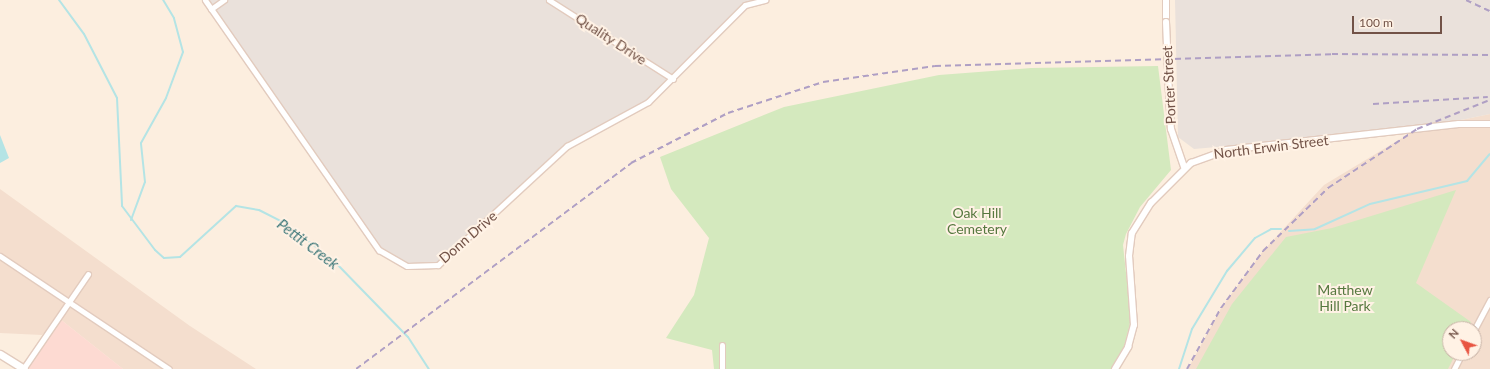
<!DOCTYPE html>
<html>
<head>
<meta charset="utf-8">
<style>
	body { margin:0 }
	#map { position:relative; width:1490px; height:369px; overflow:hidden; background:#fceedf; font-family:Lato,sans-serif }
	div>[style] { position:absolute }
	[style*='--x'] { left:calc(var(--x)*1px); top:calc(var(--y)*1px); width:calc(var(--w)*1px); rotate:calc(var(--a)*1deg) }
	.residential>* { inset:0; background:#f4dece }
	.commercial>* { inset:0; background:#fddad2 }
	.industrial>* { inset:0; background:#eae1db }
	.green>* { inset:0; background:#d4e9be }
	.water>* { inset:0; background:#b4e4e5 }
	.stream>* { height:2px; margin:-1px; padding:0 1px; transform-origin:1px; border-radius:1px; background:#b4e4e5 }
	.roads { filter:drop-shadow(1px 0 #e2cbbe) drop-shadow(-1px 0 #e2cbbe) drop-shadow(0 1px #e2cbbe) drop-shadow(0 -1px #e2cbbe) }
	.minor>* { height:5px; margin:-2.5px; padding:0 2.5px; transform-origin:2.5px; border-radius:2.5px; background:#fff }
	.tertiary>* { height:6px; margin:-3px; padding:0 3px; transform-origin:3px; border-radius:3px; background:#fff }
	.secondary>* { height:7px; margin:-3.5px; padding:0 3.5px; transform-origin:3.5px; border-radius:3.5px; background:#fff }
	.rail>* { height:2px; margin-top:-1px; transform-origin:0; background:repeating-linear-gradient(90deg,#af9fc4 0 6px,transparent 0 10px) }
	.bridges { filter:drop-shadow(1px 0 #e2cbbe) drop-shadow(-1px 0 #e2cbbe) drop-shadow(0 1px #e2cbbe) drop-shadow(0 -1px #e2cbbe) }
	.tertiary-bridge>* { height:6px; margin:-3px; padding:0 3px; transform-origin:3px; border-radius:3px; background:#fff }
	span { translate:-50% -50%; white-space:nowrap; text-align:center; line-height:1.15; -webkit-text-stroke:4px #fff2e5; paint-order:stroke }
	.street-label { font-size:14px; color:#725247 }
	.park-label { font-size:14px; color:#56783f }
	.water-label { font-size:15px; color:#3b7678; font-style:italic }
	.north { position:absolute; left:1442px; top:321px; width:40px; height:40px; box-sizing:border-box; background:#fff2e5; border:1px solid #c7b2a6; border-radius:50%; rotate:311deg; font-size:11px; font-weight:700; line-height:16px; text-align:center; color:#725247 }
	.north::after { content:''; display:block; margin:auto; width:14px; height:18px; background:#e85542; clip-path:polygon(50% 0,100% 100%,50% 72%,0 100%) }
	.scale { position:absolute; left:1352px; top:16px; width:90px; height:18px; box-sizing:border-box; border:2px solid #725247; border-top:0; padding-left:5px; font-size:12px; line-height:14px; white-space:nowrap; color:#725247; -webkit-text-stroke:3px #fff2e5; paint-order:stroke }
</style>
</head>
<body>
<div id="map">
	<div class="residential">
		<div style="clip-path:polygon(evenodd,1490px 114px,1490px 369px,1188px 369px,1221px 308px,1263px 251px,1324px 185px,1417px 129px,1490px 114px,1450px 329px,1474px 329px,1474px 353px,1450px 353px,1450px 329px)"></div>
		<div style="clip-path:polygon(0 189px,190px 326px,256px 369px,123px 369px,60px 319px,42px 335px,0 333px)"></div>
	</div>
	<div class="commercial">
		<div style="clip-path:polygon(60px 319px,123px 369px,18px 369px)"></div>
	</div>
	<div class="industrial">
		<div style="clip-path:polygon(205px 0,764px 0,748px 5px,648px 102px,567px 146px,438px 265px,407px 266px,379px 250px)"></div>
		<div style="clip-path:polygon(1175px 0,1490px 0,1490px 114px,1417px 129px,1194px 149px,1178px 137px)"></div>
	</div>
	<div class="green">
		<div style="clip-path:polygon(1158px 66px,1171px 170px,1140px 207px,1126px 234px,1123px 245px,1131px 319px,1124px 347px,1111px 369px,714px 369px,712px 350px,666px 338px,694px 295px,709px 238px,671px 189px,660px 157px,784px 107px,939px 75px,1031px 68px)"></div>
		<div style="clip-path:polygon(1456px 190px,1416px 283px,1471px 322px,1468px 329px,1450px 329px,1450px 353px,1456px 353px,1448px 369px,1196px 369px,1232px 304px,1286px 237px,1332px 228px)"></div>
	</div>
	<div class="water">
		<div style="clip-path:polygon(0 135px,9px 158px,0 163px)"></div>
	</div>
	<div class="stream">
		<div style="--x:59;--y:0;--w:42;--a:53.7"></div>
		<div style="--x:84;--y:34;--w:72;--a:62.7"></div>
		<div style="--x:117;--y:98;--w:108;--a:87.3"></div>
		<div style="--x:122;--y:206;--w:55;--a:53.1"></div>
		<div style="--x:155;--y:250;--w:12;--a:42"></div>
		<div style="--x:164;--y:258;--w:16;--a:-4"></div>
		<div style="--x:180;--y:257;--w:76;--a:-42.3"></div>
		<div style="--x:236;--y:206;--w:23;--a:10"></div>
		<div style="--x:259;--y:210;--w:29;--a:27"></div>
		<div style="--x:285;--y:223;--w:62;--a:37.8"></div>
		<div style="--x:334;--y:261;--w:106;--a:45.8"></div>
		<div style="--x:408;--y:337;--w:38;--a:57"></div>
		<div style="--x:131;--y:220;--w:40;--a:-69.8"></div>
		<div style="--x:145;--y:182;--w:39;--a:-96"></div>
		<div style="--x:141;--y:143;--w:51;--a:-60.9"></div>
		<div style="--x:166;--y:98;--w:49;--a:-69.7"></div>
		<div style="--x:183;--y:52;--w:35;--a:-105"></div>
		<div style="--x:174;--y:18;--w:21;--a:-121"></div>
		<div style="--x:1289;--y:231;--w:26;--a:-4"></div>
		<div style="--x:1315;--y:229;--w:60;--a:-24.4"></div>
		<div style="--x:1370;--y:204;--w:100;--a:-13.3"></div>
		<div style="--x:1467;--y:181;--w:35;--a:-50"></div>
		<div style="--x:1179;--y:369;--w:42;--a:-72"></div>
		<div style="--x:1192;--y:329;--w:68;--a:-58.9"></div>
		<div style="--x:1227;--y:271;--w:43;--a:-49.7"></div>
		<div style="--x:1255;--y:238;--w:18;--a:-29"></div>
		<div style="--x:1271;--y:229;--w:10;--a:0"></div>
	</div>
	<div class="roads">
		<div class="minor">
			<div style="--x:205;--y:0;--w:305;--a:55.2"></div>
			<div style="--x:379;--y:250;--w:32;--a:30"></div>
			<div style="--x:407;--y:266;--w:31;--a:-2"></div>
			<div style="--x:438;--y:265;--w:176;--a:-42.7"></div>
			<div style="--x:567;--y:146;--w:92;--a:-28.5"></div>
			<div style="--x:648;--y:102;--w:137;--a:-45"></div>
			<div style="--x:745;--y:5;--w:21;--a:-14"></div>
			<div style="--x:549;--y:0;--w:147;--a:32.5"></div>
			<div style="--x:211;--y:9;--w:16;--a:-35"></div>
			<div style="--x:0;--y:256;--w:203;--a:33.8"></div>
			<div style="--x:1474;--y:330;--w:34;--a:-62"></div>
			<div style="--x:722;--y:345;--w:24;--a:90"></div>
			<div style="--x:23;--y:369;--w:115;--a:-55.6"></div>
			<div style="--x:1454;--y:369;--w:18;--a:-63"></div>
		</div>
		<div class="tertiary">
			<div style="--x:1166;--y:0;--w:22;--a:90"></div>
			<div style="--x:1169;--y:93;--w:36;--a:87"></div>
			<div style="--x:1171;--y:129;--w:40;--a:71.1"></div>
			<div style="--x:1115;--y:369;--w:26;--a:-59"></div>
			<div style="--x:1128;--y:347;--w:23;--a:-75"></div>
			<div style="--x:1134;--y:325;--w:69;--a:-94.1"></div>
			<div style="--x:1129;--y:256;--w:23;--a:-83"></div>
			<div style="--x:1132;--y:233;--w:36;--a:-58"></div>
			<div style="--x:1151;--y:203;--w:57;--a:-45"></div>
			<div style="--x:1191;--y:163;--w:37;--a:-20"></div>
			<div style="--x:1226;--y:150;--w:234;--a:-6.4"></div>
			<div style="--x:1459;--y:124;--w:31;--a:0"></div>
		</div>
		<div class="secondary">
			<div style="--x:0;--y:354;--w:28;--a:32"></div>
		</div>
	</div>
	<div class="rail">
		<div style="--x:1466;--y:0;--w:26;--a:25"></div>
		<div style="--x:1373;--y:104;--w:115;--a:-3.5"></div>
		<div style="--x:356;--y:369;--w:344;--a:-36.8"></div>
		<div style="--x:631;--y:163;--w:109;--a:-27.3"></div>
		<div style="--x:728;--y:113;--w:100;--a:-18.1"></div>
		<div style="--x:823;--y:82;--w:113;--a:-8.1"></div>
		<div style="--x:935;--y:66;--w:397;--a:-1.7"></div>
		<div style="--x:1332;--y:54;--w:158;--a:0.4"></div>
		<div style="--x:1187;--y:369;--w:70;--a:-60.9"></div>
		<div style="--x:1221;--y:308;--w:71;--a:-53.6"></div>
		<div style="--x:1263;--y:251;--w:91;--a:-44.1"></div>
		<div style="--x:1328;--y:188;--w:107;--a:-33.5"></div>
		<div style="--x:1417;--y:129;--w:79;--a:-21.7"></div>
	</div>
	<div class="bridges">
		<div class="tertiary-bridge">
			<div style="--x:1166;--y:22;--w:71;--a:87.6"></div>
		</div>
	</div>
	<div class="street-label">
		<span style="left:611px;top:39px;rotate:33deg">Quality Drive</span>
		<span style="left:1169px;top:85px;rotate:-93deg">Porter Street</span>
		<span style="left:1271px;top:147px;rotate:-7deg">North Erwin Street</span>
		<span style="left:468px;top:237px;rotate:-41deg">Donn Drive</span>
	</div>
	<div class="park-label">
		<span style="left:977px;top:221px">Oak Hill<br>Cemetery</span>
		<span style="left:1345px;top:298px">Matthew<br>Hill Park</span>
	</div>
	<div class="water-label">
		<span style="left:308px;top:244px;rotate:37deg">Pettit Creek</span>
	</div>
	<div class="north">N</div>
	<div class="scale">100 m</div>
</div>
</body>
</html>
